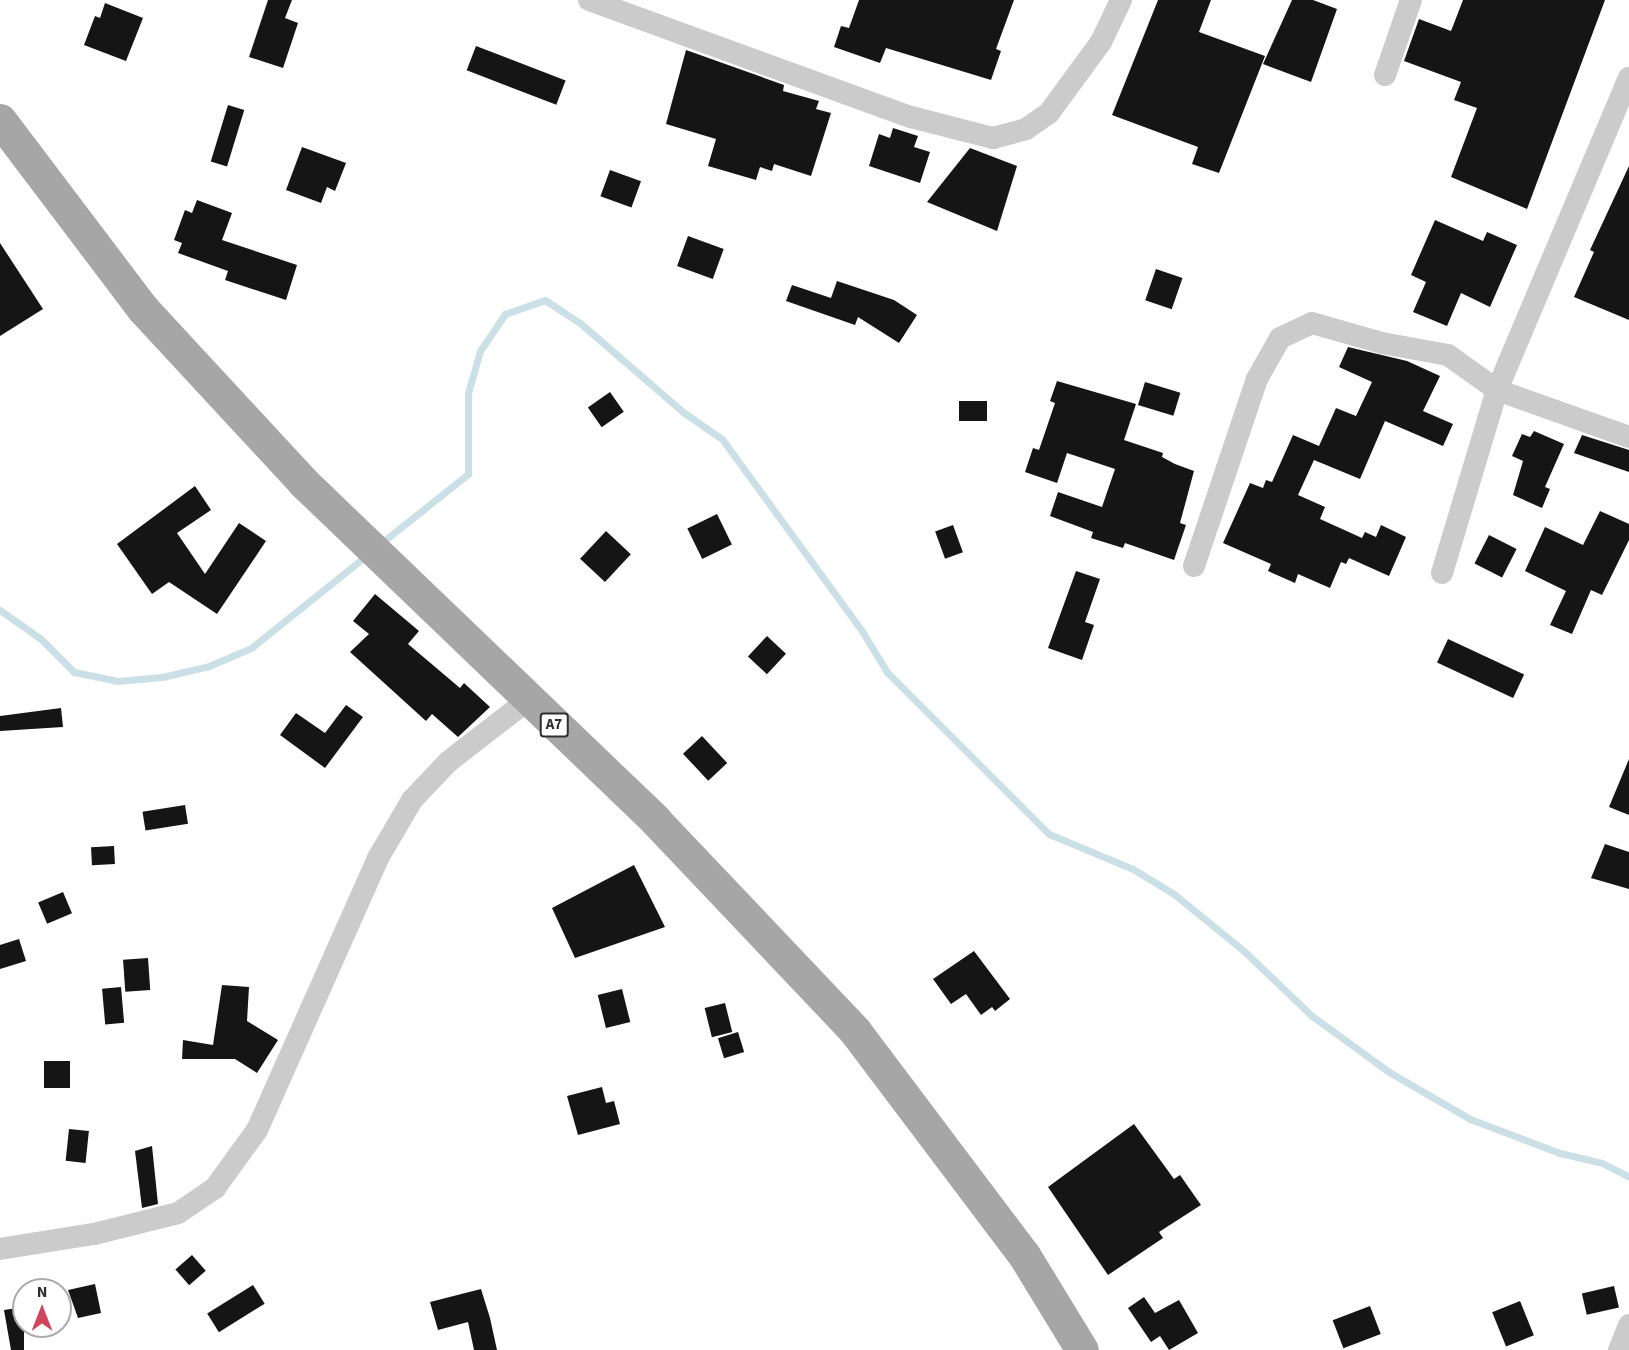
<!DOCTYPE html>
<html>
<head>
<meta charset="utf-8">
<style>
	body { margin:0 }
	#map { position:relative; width:1629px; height:1350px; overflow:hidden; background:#fff; font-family:"Source Sans 3",sans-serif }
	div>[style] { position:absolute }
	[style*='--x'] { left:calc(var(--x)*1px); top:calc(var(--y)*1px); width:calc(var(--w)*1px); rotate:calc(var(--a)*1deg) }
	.stream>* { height:7px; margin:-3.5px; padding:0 3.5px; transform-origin:3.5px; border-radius:3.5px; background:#cbdfe7 }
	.building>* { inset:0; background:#151515; transform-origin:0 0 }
	.minor>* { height:22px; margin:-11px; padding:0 11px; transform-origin:11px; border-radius:11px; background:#cbcbcb }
	.primary>* { height:33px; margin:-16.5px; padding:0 16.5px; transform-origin:16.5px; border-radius:16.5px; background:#a6a6a6 }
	span { translate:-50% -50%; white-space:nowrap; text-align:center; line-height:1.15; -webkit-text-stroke:6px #fff; paint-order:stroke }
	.shield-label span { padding:2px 4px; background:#fff; border:2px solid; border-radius:4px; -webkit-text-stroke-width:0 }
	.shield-label { font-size:15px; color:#2e2e2e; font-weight:700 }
	.north { position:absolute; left:12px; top:1278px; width:60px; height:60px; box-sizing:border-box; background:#fff; border:2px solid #ababab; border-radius:50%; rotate:0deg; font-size:16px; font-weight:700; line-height:24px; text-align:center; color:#2e2e2e }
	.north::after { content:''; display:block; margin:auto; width:21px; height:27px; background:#cf455e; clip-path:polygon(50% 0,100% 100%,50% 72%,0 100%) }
</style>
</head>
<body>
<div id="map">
	<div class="stream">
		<div style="--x:380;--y:544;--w:112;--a:-38.5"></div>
		<div style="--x:468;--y:474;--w:81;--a:-90"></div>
		<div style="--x:468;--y:393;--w:44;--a:-74.1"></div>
		<div style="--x:480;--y:351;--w:45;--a:-56"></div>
		<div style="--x:505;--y:314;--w:42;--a:-19.3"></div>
		<div style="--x:545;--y:300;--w:42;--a:33.3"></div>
		<div style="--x:580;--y:323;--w:136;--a:40.8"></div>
		<div style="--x:683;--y:412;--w:47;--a:34.7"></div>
		<div style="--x:722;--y:439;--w:238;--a:53.9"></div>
		<div style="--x:862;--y:631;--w:48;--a:58.6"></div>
		<div style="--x:887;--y:672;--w:229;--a:45"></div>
		<div style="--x:1049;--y:834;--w:91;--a:22.6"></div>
		<div style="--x:1133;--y:869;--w:48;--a:31.4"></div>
		<div style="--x:1174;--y:894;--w:92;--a:39.2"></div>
		<div style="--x:1245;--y:952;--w:93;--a:43.7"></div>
		<div style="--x:1312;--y:1016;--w:95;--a:36"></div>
		<div style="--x:1389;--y:1072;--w:94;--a:30.1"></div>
		<div style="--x:1470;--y:1119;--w:96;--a:20.7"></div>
		<div style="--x:1560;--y:1153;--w:43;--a:13.4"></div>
		<div style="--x:1602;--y:1163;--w:30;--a:27"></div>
		<div style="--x:0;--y:610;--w:50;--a:35.3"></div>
		<div style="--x:41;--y:639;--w:47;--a:45"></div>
		<div style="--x:74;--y:672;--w:45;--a:11.6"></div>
		<div style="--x:118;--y:681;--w:44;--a:-5.2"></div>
		<div style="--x:162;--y:677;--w:48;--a:-13.2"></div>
		<div style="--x:209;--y:666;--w:46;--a:-23.2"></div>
		<div style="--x:251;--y:648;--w:149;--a:-38.7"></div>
	</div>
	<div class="building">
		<div style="clip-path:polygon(268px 0,292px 0,285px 18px,298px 23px,283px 68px,249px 57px)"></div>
		<div style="clip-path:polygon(859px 0,1014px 0,996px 49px,1001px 51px,991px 80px,886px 48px,880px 63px,834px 47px,841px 26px,849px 28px)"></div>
		<div style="clip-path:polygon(1158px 0,1211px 0,1199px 32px,1265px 56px,1219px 173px,1192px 164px,1198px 147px,1112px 115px)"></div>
		<div style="clip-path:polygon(1292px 0,1313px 0,1337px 9px,1311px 82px,1263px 64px)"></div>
		<div style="clip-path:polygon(1463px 0,1605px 0,1527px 209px,1451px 177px,1477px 108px,1454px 100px,1461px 82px,1404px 61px,1419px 19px,1451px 31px)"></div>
		<div style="clip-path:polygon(105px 3px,143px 18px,126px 61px,84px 45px,95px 16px,100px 18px)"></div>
		<div style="left:476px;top:46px;width:96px;height:26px;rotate:21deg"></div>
		<div style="clip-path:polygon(686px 50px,784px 85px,783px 91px,819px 101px,816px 109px,831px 113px,811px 176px,774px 164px,772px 171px,760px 167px,756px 180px,708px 166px,716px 139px,666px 124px)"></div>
		<div style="left:228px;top:105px;width:17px;height:59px;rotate:17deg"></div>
		<div style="clip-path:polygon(893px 128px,918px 136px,914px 147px,930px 152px,920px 183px,869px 166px,879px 134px,890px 138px)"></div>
		<div style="clip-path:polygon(302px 147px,346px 163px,335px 191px,327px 187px,321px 203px,286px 190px)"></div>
		<div style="clip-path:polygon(970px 148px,1017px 166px,997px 231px,927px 202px)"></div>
		<div style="clip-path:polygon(1629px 166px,1629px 320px,1574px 297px,1594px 252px,1590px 250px)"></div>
		<div style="left:610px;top:170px;width:33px;height:28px;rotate:20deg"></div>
		<div style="clip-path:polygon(197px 200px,232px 213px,222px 240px,297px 265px,286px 300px,225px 280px,228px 271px,178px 253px,182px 243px,174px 240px,185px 210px,192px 213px)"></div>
		<div style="clip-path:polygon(1435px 220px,1483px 241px,1487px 232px,1517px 245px,1490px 307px,1461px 293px,1447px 326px,1413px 312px,1426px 282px,1411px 275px)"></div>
		<div style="left:688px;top:236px;width:38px;height:32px;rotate:20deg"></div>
		<div style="clip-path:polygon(0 243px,43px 309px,0 336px)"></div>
		<div style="left:1156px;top:269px;width:28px;height:33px;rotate:19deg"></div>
		<div style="clip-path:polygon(837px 281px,894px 300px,917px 315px,899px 343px,858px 317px,855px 325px,786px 301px,792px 285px,831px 298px)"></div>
		<div style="clip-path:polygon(1348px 347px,1407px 361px,1440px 376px,1423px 411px,1453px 424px,1443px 446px,1385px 421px,1360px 479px,1314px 460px,1298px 495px,1325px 507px,1320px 519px,1362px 538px,1365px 532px,1376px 537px,1381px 525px,1406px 537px,1389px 576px,1349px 558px,1346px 564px,1341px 562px,1330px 588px,1298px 574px,1295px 583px,1268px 571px,1271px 564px,1223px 543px,1250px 483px,1263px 488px,1266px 480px,1272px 482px,1293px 435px,1319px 446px,1336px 408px,1356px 416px,1372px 382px,1339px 367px)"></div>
		<div style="clip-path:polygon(1057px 381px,1136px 404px,1124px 440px,1163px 453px,1162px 457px,1175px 464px,1194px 471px,1180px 523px,1186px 525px,1174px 560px,1125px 543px,1123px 548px,1091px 538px,1093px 532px,1050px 516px,1058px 492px,1102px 507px,1115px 469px,1067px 453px,1057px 483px,1025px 472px,1033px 448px,1039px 450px,1055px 403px,1050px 401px)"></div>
		<div style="left:1145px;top:382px;width:37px;height:24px;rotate:17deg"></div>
		<div style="left:610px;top:392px;width:24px;height:27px;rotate:55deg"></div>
		<div style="left:959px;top:401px;width:28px;height:20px"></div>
		<div style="clip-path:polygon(1534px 431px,1564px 444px,1545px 487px,1550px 489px,1542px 508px,1513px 495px,1523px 461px,1512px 456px,1522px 434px,1530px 437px)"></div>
		<div style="clip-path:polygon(1582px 435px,1629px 450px,1629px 472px,1574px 453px)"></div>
		<div style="clip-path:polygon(195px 486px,211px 510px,177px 533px,205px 574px,239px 523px,266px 541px,217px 614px,169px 582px,152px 594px,117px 544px)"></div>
		<div style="clip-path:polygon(1600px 511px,1629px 524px,1629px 540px,1602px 595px,1591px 590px,1572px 634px,1550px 625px,1566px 591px,1525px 571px,1545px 527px,1583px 545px)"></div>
		<div style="left:717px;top:514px;width:34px;height:33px;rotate:64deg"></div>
		<div style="left:953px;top:525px;width:29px;height:19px;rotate:70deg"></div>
		<div style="left:606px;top:531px;width:34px;height:38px;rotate:43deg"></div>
		<div style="left:1489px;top:535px;width:31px;height:32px;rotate:27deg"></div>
		<div style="clip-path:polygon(1076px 571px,1100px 579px,1085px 622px,1094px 625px,1082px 660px,1048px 648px)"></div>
		<div style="clip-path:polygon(375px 594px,419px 631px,408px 644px,460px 688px,464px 683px,490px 707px,458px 737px,432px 714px,426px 721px,350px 652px,369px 634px,353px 621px)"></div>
		<div style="left:767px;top:636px;width:26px;height:28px;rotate:43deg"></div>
		<div style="left:1448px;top:639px;width:84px;height:26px;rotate:25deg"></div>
		<div style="clip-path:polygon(346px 705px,363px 717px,325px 768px,280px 735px,296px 713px,325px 733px)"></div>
		<div style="clip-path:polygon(61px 708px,63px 727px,0 731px,0 716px)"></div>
		<div style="left:702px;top:736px;width:37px;height:26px;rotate:47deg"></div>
		<div style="clip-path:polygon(1629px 759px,1629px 815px,1609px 807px)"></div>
		<div style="left:185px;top:805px;width:19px;height:43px;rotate:81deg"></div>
		<div style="clip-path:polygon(1605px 844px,1629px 852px,1629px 889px,1591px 878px)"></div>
		<div style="left:114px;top:846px;width:18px;height:23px;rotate:87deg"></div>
		<div style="clip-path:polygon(634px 865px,665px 927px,575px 958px,552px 908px)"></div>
		<div style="left:63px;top:892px;width:23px;height:27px;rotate:67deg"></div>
		<div style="clip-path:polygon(19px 939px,26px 961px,0 969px,0 945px)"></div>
		<div style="clip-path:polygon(974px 951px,1010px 999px,995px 1011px,992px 1007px,981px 1015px,966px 994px,951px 1004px,933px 979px)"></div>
		<div style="left:148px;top:958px;width:32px;height:25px;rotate:86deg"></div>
		<div style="clip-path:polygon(222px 985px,249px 987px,247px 1021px,278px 1040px,257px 1073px,235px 1059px,182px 1059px,183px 1040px,213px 1045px)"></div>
		<div style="left:121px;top:987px;width:36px;height:19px;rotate:85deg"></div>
		<div style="left:622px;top:989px;width:34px;height:25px;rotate:76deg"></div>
		<div style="left:725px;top:1003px;width:30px;height:21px;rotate:76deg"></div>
		<div style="left:738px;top:1032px;width:21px;height:21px;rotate:73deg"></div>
		<div style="left:44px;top:1061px;width:26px;height:27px"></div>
		<div style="clip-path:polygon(602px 1087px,606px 1103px,614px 1101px,620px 1124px,578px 1135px,567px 1096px)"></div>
		<div style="clip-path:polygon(1134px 1124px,1174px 1179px,1180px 1175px,1201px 1205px,1159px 1232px,1163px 1238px,1108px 1275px,1048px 1187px)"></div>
		<div style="left:69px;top:1129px;width:20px;height:32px;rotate:6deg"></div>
		<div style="clip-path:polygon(152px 1146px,158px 1204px,142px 1208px,135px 1151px)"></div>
		<div style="left:192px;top:1255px;width:21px;height:22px;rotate:49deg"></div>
		<div style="clip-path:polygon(95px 1284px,101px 1313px,78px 1318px,68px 1290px)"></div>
		<div style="left:253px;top:1285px;width:22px;height:54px;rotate:58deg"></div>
		<div style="left:1614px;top:1286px;width:22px;height:33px;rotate:77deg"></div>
		<div style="clip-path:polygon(481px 1289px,490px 1318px,497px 1350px,474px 1350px,468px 1322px,438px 1330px,430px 1302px)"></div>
		<div style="clip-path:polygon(1144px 1297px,1155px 1313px,1179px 1300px,1198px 1333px,1169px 1350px,1160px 1336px,1151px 1342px,1128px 1308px)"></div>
		<div style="left:1520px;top:1301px;width:37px;height:30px;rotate:68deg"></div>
		<div style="left:1370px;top:1306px;width:30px;height:40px;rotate:69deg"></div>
		<div style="clip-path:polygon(24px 1307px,24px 1350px,11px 1350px,4px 1310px)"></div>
	</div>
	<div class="minor">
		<div style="--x:589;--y:0;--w:343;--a:20"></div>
		<div style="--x:911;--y:117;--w:85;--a:14.4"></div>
		<div style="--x:993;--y:138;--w:34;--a:-15"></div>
		<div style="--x:1026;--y:129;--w:28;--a:-35"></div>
		<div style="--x:1049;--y:113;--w:88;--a:-53.8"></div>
		<div style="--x:1101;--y:42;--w:47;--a:-64.5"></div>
		<div style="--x:1385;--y:75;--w:79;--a:-70.9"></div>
		<div style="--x:1194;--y:566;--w:197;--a:-71.4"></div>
		<div style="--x:1257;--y:379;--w:47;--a:-60.7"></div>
		<div style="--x:1280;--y:338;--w:35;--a:-25"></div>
		<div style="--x:1312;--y:323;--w:73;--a:15.9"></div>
		<div style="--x:1382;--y:343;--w:67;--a:10.3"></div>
		<div style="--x:1448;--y:355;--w:60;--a:35.5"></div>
		<div style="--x:1497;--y:390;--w:140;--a:19.6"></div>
		<div style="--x:1442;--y:573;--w:191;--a:-73.3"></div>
		<div style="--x:1497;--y:390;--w:339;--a:-67.1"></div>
		<div style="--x:0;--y:1249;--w:95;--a:-9.1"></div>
		<div style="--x:94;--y:1234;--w:87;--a:-14"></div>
		<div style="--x:178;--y:1213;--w:45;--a:-34"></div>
		<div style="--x:215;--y:1188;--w:72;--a:-54.1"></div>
		<div style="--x:257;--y:1130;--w:298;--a:-66"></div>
		<div style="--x:378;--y:858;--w:67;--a:-59.6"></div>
		<div style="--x:412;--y:800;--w:52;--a:-46.5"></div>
		<div style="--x:448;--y:762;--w:101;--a:-37.8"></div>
		<div style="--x:1619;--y:1350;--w:27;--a:-68"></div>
	</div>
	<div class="primary">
		<div style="--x:0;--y:120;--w:237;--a:52.9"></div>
		<div style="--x:143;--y:309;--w:236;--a:47.2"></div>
		<div style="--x:303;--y:482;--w:488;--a:43.8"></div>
		<div style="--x:655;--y:820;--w:291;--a:46.5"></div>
		<div style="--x:855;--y:1031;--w:281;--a:53"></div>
		<div style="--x:1024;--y:1255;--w:111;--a:58.6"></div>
	</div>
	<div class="shield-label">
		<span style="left:554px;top:725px">A7</span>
	</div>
	<div class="north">N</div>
</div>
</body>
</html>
